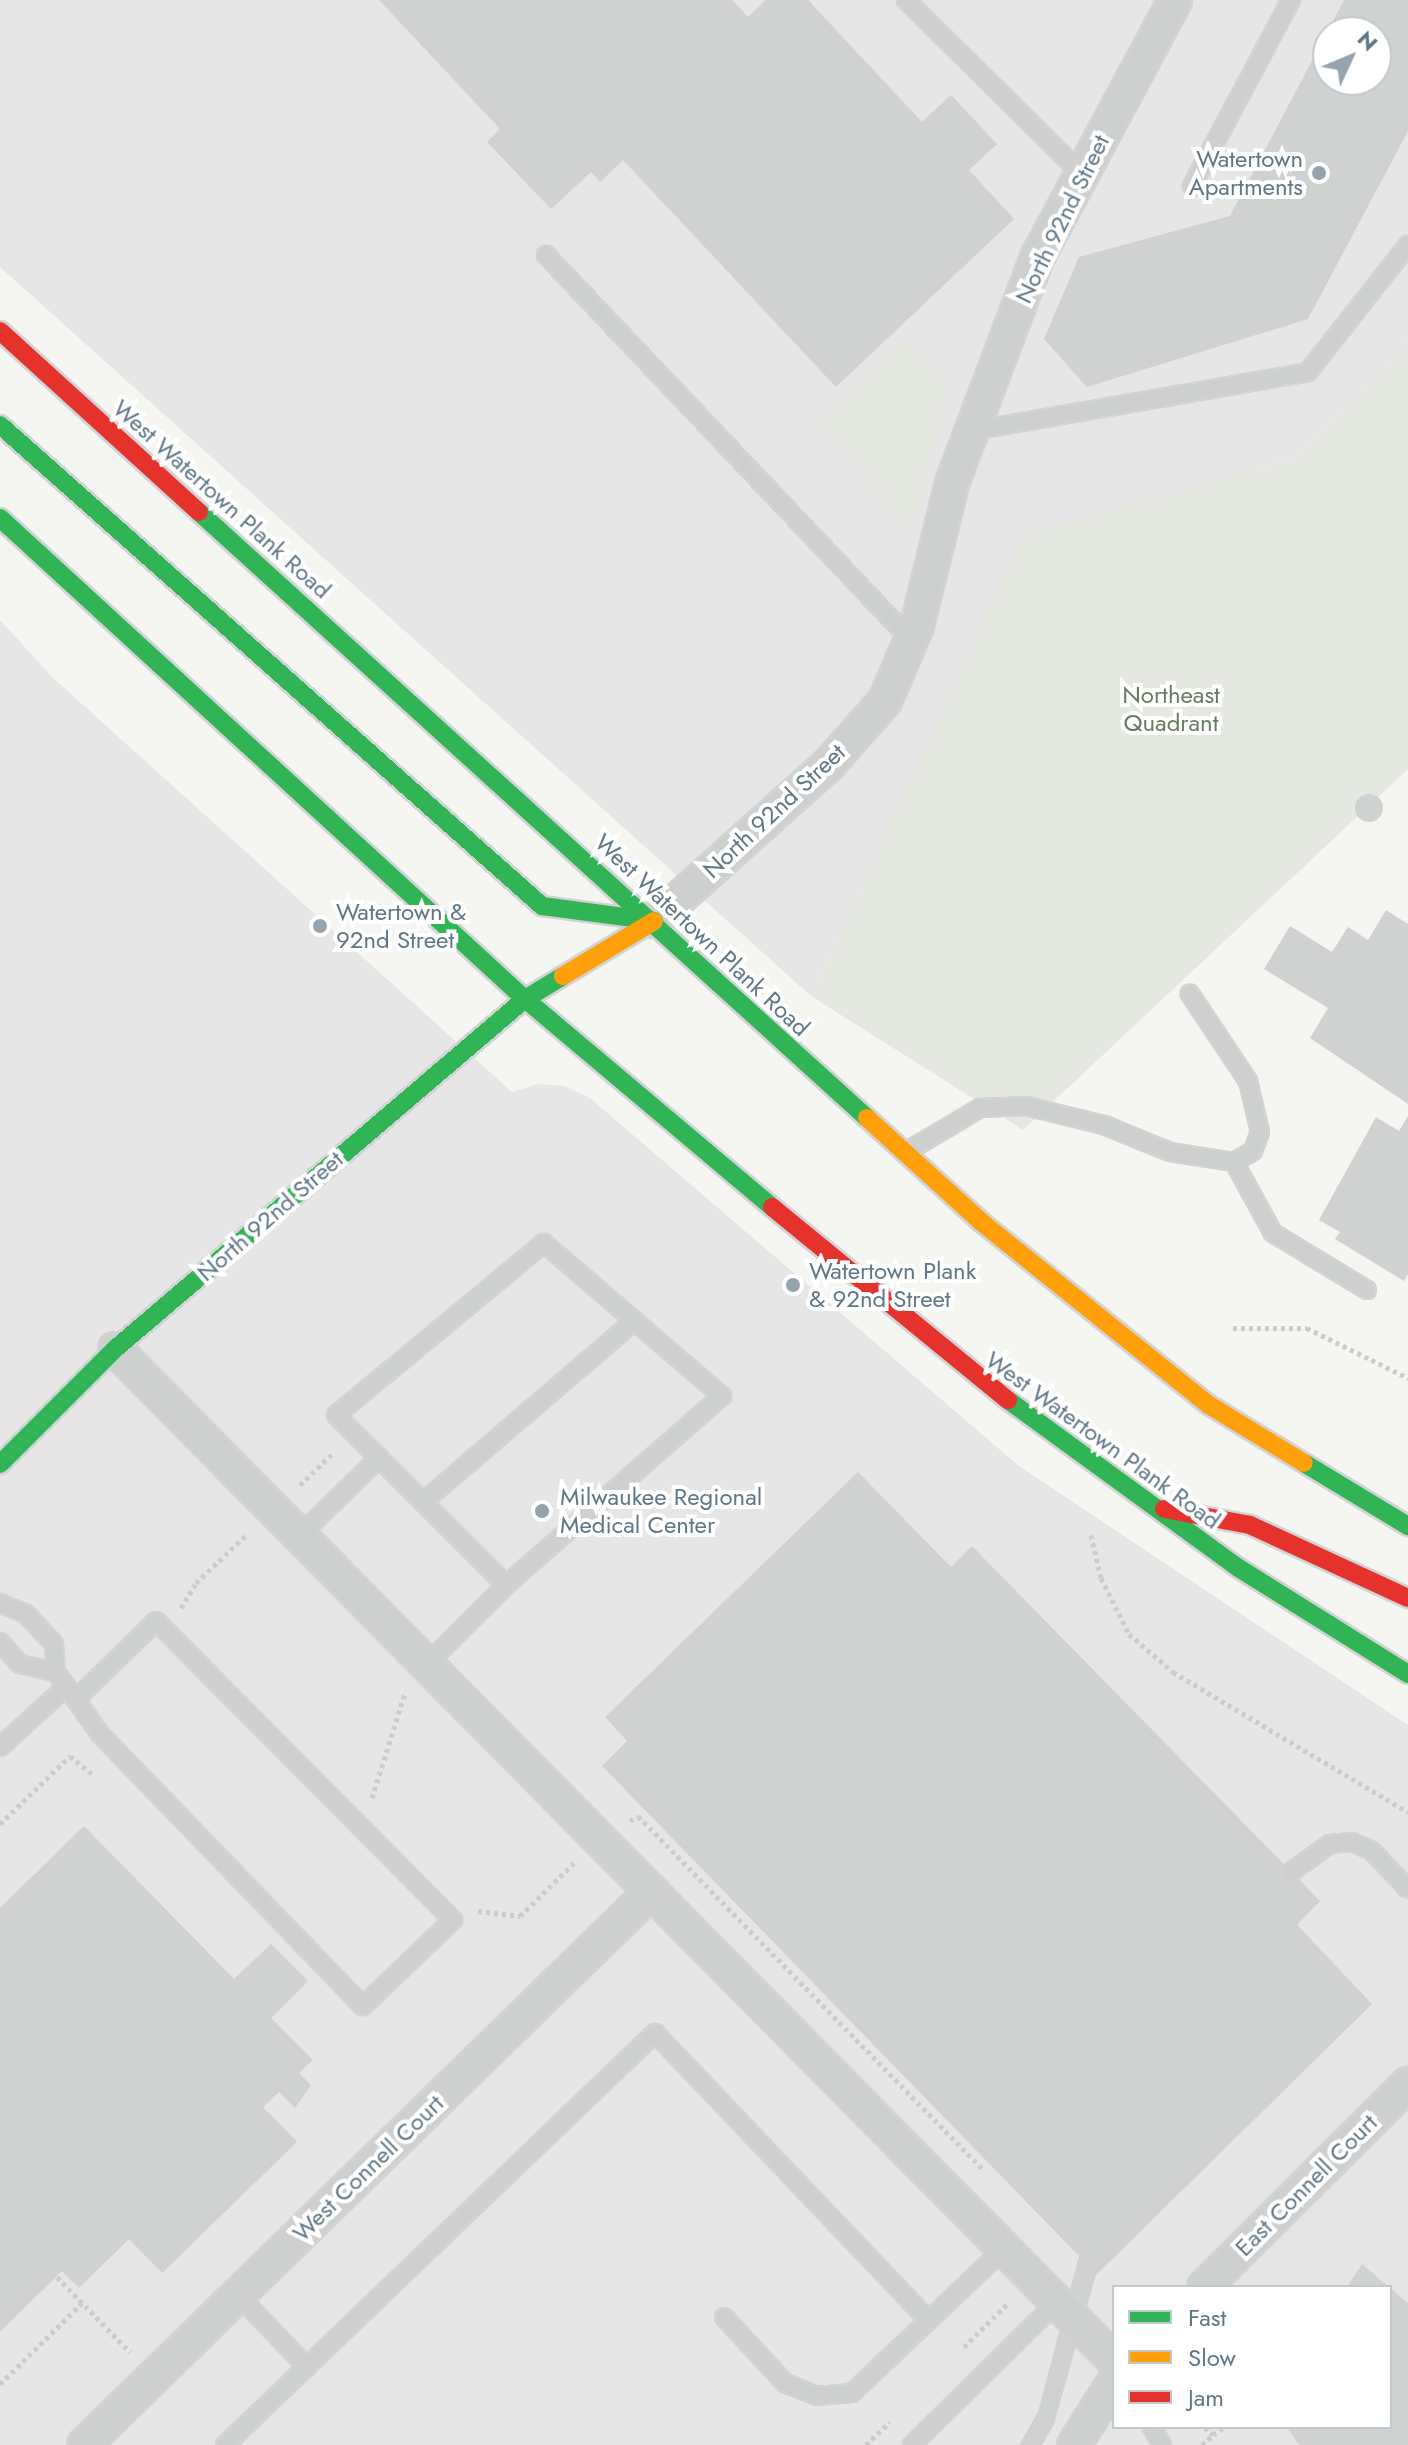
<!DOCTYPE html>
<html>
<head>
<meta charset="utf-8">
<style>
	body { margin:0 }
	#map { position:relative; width:1408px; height:2445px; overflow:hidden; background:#f5f5f2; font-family:Jost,sans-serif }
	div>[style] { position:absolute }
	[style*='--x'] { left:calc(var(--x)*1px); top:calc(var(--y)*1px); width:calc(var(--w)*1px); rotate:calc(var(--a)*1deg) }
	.built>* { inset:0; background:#e5e6e5 }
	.green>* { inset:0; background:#e4e8e0 }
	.building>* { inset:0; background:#d0d1d1 }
	.round { border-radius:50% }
	.path>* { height:5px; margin-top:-2.5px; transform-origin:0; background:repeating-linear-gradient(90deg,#cacccd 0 4px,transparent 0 8px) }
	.roads { filter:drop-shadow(2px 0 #d2d3d3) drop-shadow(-2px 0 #d2d3d3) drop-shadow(0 2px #d2d3d3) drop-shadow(0 -2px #d2d3d3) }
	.lane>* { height:16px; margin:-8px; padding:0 8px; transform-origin:8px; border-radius:8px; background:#cecfcf }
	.street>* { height:32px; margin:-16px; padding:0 16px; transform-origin:16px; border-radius:16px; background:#cecfcf }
	.fast>* { height:18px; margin:-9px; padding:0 9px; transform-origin:9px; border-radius:9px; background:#30b455 }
	.slow>* { height:18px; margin:-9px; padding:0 9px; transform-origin:9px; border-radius:9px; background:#ff9f0a }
	.jam>* { height:18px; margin:-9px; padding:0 9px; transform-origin:9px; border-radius:9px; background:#e5322d }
	.dots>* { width:22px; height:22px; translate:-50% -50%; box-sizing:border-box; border:4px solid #fff; border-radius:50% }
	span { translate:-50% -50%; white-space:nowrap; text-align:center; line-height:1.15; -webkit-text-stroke:8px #fff; paint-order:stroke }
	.poi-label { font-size:24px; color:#617786 }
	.right { translate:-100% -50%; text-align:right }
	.left { translate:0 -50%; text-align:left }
	.street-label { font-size:24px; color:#617786 }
	.park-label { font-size:24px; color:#677c61 }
	.legend { position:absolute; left:1112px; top:2285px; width:280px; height:144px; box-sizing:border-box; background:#fff; border:2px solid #c0c9cf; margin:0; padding:10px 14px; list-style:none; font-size:24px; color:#617786 }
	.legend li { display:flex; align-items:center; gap:16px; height:40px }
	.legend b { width:40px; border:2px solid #c0c9cf }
	.north { position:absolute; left:1312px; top:16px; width:80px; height:80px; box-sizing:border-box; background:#fff; border:2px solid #c0c9cf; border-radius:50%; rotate:46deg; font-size:22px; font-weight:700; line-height:32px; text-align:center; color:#617786 }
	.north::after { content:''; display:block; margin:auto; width:28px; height:36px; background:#95a3ac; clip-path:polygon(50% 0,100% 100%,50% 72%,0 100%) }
</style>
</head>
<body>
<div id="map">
	<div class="built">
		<div style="clip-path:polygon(evenodd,0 0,1408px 0,1408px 339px,1294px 458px,1024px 535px,811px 996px,0 267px,0 0,1328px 32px,1376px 32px,1376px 80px,1328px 80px,1328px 32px)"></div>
		<div style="clip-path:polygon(evenodd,0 620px,52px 677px,512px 1092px,538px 1084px,564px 1086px,590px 1098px,1019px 1466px,1408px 1725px,1408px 2445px,0 2445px,0 620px,1114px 2287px,1390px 2287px,1390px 2427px,1114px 2427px,1114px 2287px)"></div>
	</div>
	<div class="green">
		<div style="clip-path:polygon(906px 338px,950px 387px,914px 530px,817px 426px)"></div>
		<div style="clip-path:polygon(1408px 339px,1408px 769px,1023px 1130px,811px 996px,1024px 534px,1294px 458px)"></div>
	</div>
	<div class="building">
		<div style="clip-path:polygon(379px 0,732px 0,748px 17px,766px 0,808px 0,922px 122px,951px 95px,997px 144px,969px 170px,1014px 219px,836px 387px,623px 160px,600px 182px,591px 172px,551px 209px,487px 142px,500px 129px)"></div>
		<div style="clip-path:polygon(evenodd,1344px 0,1408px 0,1408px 131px,1308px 319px,1087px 387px,1044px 339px,1079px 257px,1230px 216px,1344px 0,1328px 32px,1376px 32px,1376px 80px,1328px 80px,1328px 32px)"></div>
		<div class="round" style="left:1355px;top:794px;width:28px;height:28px"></div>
		<div style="clip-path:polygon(1386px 910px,1408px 924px,1408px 1104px,1310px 1038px,1328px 1008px,1264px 969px,1290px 926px,1332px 952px,1348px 927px,1368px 940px)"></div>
		<div style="clip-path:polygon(1408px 1116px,1408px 1274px,1404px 1281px,1335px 1239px,1340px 1232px,1319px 1220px,1376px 1117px,1399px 1131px)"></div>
		<div style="clip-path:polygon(858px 1472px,951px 1567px,972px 1546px,1320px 1901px,1297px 1925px,1372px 2004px,1096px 2275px,1054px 2424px,1042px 2445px,1019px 2445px,1038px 2412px,1079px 2256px,602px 1766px,627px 1741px,605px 1717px)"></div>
		<div style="clip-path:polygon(84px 1826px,234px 1979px,271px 1944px,308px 1981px,271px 2018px,313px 2060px,299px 2073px,311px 2085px,295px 2108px,279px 2092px,263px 2107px,297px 2142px,162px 2273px,129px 2239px,79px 2288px,62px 2271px,0 2332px,0 1908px)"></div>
		<div style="clip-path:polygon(1362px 2264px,1389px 2287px,1347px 2287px)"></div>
		<div style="clip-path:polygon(1390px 2288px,1408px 2303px,1408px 2445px,1299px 2445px,1287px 2427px,1390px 2427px)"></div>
	</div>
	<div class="path">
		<div style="--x:1233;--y:1328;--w:74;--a:0"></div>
		<div style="--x:1307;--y:1328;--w:113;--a:26.3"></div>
		<div style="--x:300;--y:1485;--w:46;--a:-44.1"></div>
		<div style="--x:1091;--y:1535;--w:44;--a:76.9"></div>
		<div style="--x:1101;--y:1578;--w:63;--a:63.4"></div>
		<div style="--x:1129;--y:1634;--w:58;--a:40.8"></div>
		<div style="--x:1173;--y:1672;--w:274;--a:30.8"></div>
		<div style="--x:181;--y:1608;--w:29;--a:-59"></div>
		<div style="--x:196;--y:1583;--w:69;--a:-43.8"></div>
		<div style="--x:372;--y:1798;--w:110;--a:-72.6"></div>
		<div style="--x:630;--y:1821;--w:9;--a:-32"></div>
		<div style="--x:638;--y:1816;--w:492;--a:45.7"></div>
		<div style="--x:0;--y:1824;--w:98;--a:-44.2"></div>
		<div style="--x:70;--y:1756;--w:28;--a:39"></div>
		<div style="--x:478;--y:1911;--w:42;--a:6.8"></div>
		<div style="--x:520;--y:1916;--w:76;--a:-44.5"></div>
		<div style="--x:57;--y:2277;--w:105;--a:45.8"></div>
		<div style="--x:964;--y:2347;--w:62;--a:-45"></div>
		<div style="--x:0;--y:2384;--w:115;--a:-44.6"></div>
		<div style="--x:1205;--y:2427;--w:11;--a:45"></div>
		<div style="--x:1213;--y:2435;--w:14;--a:-36"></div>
		<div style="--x:866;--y:2445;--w:33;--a:-44"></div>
		<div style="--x:1202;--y:2445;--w:15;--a:-42"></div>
	</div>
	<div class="roads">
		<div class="lane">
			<div style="--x:906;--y:0;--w:246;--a:44.7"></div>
			<div style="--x:1192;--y:186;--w:211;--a:-62"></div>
			<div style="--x:546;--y:255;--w:531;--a:46.53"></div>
			<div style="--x:971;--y:431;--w:342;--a:-9.9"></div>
			<div style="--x:1308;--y:372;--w:162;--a:-51.8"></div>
			<div style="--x:906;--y:1152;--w:86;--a:-30.7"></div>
			<div style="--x:980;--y:1108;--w:46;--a:-2.5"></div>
			<div style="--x:1026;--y:1106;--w:80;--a:13.7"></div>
			<div style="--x:1104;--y:1125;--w:71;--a:22.2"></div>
			<div style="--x:1170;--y:1152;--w:65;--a:8.9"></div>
			<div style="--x:1234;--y:1162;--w:22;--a:-30"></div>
			<div style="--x:1253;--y:1151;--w:20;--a:-70"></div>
			<div style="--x:1260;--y:1132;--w:52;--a:-103.2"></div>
			<div style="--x:1248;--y:1081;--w:105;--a:-123.7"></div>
			<div style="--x:1234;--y:1162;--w:81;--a:61.2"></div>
			<div style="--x:1273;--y:1233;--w:110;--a:31.2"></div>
			<div style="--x:379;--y:1458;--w:180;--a:45"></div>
			<div style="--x:423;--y:1502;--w:278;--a:-40.6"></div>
			<div style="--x:301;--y:1534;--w:109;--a:-44.3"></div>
			<div style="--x:379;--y:1458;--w:61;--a:-135"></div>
			<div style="--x:336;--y:1415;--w:270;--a:-39.6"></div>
			<div style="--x:544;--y:1243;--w:235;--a:40.7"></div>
			<div style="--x:722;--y:1396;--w:287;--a:138.8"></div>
			<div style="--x:506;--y:1585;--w:110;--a:135"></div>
			<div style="--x:0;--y:1603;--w:28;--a:23"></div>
			<div style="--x:26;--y:1614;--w:41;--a:47"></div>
			<div style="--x:54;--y:1644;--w:28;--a:86"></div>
			<div style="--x:56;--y:1672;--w:76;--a:54.6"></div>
			<div style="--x:100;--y:1734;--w:378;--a:46"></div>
			<div style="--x:363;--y:2006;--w:124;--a:-43.7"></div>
			<div style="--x:453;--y:1920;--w:421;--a:-134.8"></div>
			<div style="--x:156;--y:1621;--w:112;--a:135.7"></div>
			<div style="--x:0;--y:1642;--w:30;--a:48"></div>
			<div style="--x:20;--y:1664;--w:37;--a:13"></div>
			<div style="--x:0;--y:1747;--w:89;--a:-42.3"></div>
			<div style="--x:1291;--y:1872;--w:48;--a:-35.7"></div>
			<div style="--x:1330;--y:1844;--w:22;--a:-5"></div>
			<div style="--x:1352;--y:1842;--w:22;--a:24"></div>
			<div style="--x:1372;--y:1851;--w:52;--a:46.5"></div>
			<div style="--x:238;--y:2295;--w:100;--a:46.2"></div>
			<div style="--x:724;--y:2317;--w:90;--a:47.3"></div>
			<div style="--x:785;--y:2383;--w:35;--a:22"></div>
			<div style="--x:817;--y:2396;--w:35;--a:-5"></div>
			<div style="--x:852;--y:2393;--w:209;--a:-43.5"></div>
			<div style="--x:1152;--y:2427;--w:21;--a:61"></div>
			<div style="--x:225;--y:2445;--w:596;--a:-43.78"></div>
			<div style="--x:655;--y:2033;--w:396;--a:46.4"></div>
			<div style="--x:912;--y:2445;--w:204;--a:-44.6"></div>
		</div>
		<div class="street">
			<div style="--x:654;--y:921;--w:235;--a:-41.9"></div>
			<div style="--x:829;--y:764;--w:84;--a:-48.4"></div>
			<div style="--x:885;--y:701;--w:82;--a:-66.9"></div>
			<div style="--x:917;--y:626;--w:147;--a:-76.2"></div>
			<div style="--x:952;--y:483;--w:243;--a:-69.3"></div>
			<div style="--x:1038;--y:256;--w:290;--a:-61.8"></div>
			<div style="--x:115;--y:1349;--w:1421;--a:45.34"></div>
			<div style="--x:1204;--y:2287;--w:288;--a:-44.9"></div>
			<div style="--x:84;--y:2445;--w:793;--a:-44.29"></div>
			<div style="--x:1074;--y:2445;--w:75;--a:-57.6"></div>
		</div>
		<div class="fast">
			<div style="--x:0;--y:425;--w:725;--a:41.59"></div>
			<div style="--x:542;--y:906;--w:113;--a:7.6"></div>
			<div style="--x:199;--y:512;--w:902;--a:42.21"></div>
			<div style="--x:0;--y:518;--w:712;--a:42.5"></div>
			<div style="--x:525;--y:999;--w:323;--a:40.1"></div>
			<div style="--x:1008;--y:1400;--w:283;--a:36.1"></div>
			<div style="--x:1237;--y:1567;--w:202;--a:32"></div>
			<div style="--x:1304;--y:1463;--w:122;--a:31.2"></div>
			<div style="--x:0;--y:1464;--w:163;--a:-45"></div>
			<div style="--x:115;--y:1349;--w:539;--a:-40.49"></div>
			<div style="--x:525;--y:999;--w:44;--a:-31.2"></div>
		</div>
		<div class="slow">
			<div style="--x:563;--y:976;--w:106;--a:-31.1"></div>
			<div style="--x:867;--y:1118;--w:153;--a:42.3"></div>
			<div style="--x:980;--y:1221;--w:294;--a:38.8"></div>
			<div style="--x:1209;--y:1405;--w:111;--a:31.4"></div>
		</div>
		<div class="jam">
			<div style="--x:0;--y:331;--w:269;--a:42.3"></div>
			<div style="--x:772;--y:1207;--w:305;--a:39.3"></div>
			<div style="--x:1164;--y:1509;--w:87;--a:10.5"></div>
			<div style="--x:1250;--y:1525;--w:174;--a:24.8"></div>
		</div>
	</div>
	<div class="dots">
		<div style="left:1319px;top:173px;background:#95a3ac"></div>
		<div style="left:320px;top:926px;background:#95a3ac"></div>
		<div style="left:793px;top:1285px;background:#95a3ac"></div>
		<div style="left:542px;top:1511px;background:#95a3ac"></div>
	</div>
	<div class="poi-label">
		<span class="right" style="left:1303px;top:173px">Watertown<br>Apartments</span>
		<span class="left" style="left:336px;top:926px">Watertown &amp;<br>92nd Street</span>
		<span class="left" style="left:809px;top:1285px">Watertown Plank<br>&amp; 92nd Street</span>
		<span class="left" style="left:560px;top:1511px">Milwaukee Regional<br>Medical Center</span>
	</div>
	<div class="street-label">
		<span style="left:1062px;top:219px;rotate:-64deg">North 92nd Street</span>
		<span style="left:222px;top:499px;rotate:42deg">West Watertown Plank Road</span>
		<span style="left:774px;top:811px;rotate:-43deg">North 92nd Street</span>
		<span style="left:702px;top:935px;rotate:43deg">West Watertown Plank Road</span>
		<span style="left:270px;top:1216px;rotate:-41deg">North 92nd Street</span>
		<span style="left:1103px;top:1440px;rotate:36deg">West Watertown Plank Road</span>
		<span style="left:368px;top:2168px;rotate:-44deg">West Connell Court</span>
		<span style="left:1306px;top:2185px;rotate:-45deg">East Connell Court</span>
	</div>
	<div class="park-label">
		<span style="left:1171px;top:709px">Northeast<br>Quadrant</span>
	</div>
	<ul class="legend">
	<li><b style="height:10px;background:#30b455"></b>Fast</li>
	<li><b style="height:10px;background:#ff9f0a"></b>Slow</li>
	<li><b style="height:10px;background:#e5322d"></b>Jam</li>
	</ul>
	<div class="north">N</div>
</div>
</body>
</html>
